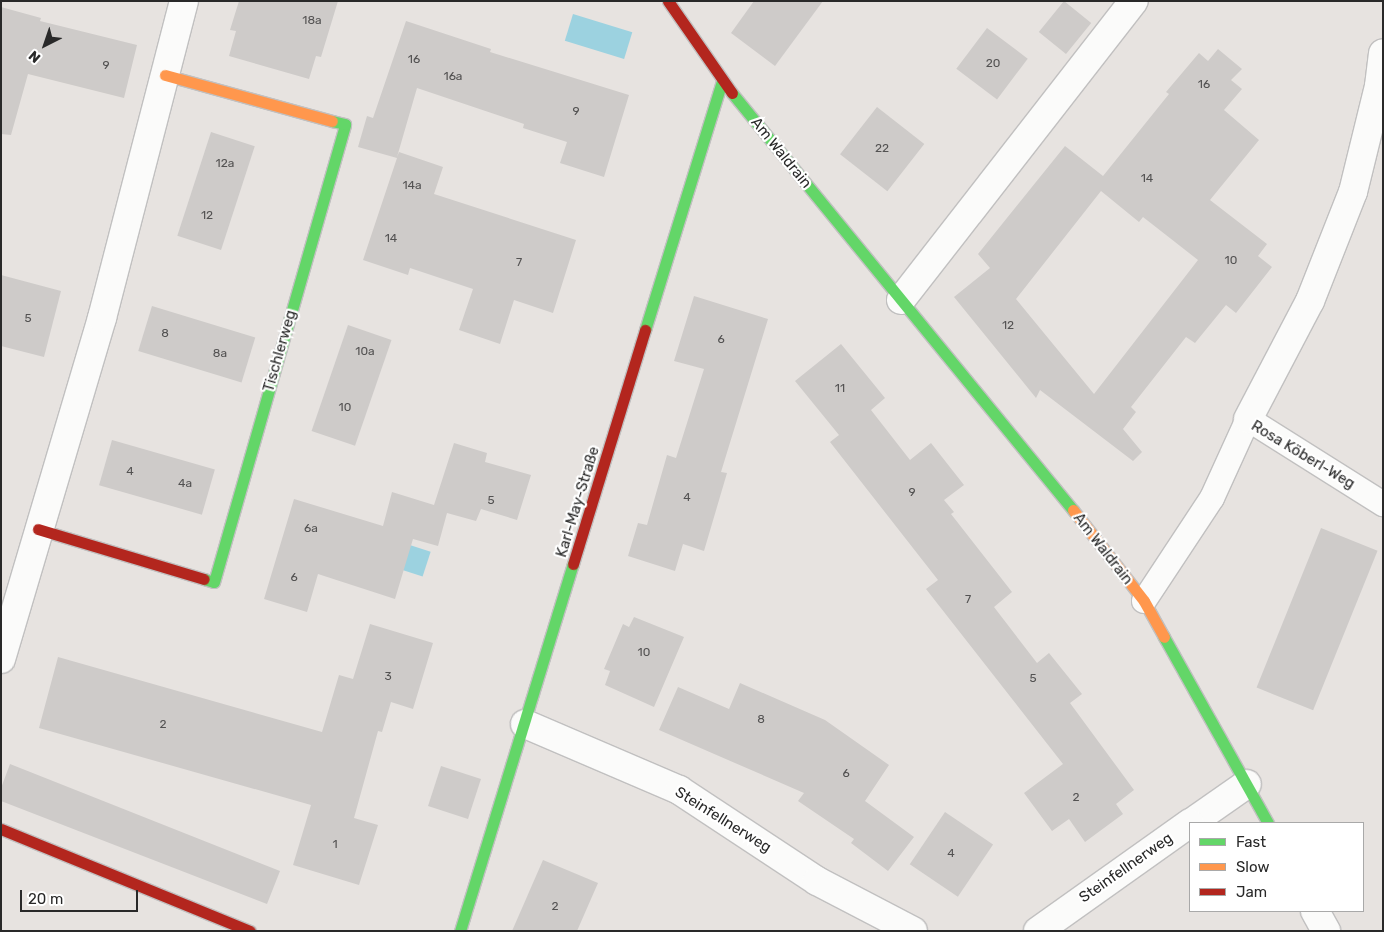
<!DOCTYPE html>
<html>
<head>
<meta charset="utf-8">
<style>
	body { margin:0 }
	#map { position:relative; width:1384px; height:932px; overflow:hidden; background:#e7e3e0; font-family:Rubik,sans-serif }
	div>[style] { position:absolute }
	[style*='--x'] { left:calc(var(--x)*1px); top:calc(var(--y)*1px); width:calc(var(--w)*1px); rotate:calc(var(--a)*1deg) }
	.water>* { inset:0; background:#9cd2e0; transform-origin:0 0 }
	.building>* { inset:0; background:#cecbc9; transform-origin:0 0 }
	.roads { filter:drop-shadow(1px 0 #c1c0c0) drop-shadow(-1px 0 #c1c0c0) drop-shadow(0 1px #c1c0c0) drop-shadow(0 -1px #c1c0c0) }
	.lane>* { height:24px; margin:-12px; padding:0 12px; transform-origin:12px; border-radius:12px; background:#fbfbfa }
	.street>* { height:28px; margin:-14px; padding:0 14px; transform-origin:14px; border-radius:14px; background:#fbfbfa }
	.fast>* { height:11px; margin:-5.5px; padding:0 5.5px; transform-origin:5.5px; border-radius:5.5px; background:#63d668 }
	.slow>* { height:11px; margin:-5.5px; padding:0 5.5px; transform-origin:5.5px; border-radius:5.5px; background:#ff974d }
	.jam>* { height:11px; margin:-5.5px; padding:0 5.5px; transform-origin:5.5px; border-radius:5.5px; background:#b3261e }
	span { translate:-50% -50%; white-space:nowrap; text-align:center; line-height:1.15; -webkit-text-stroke:4.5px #fff; paint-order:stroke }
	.number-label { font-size:12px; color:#535252 }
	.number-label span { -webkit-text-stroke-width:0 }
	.street-label { font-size:15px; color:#292929 }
	.frame { position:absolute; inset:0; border:2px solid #292929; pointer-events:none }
	.legend { position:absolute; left:1189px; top:822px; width:175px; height:90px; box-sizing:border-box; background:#fff; border:1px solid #a9a9a9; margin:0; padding:6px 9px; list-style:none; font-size:15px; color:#292929 }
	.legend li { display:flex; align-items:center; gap:10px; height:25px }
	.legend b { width:25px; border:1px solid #a9a9a9 }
	.north { position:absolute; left:20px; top:20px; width:50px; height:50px; -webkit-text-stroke:4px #fff; paint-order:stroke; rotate:221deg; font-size:14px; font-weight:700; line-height:20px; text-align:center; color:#292929 }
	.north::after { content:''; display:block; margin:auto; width:18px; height:22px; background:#292929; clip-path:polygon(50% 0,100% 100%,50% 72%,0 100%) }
	.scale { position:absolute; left:20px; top:890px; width:118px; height:22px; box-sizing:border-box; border:2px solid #292929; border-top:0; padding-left:6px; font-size:15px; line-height:18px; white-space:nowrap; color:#292929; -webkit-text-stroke:4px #fff; paint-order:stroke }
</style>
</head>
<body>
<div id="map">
	<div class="water">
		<div style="left:573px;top:14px;width:62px;height:28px;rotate:17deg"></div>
		<div style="left:385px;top:537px;width:48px;height:26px;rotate:18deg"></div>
	</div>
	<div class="building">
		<div style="clip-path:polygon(239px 1px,338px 1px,321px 57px,316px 56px,309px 79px,229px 56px,236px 31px,230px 30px)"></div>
		<div style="clip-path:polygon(754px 1px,823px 1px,775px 66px,731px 33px)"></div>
		<div style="left:1064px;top:1px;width:35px;height:40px;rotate:39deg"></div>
		<div style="clip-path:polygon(1px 7px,41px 18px,40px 21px,137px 45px,124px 98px,28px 74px,11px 135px,1px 134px)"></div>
		<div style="clip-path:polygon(406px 21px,491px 49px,490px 52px,629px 95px,604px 177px,560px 163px,567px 142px,523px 128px,524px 124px,417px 88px,397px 157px,399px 152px,443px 167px,434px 194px,576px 240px,553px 313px,514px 300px,500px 344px,459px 330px,473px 289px,410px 268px,408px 275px,363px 260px,397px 158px,358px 147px,367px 116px,373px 118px)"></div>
		<div style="left:987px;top:28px;width:51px;height:51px;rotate:37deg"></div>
		<div style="clip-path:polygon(evenodd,1218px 49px,1242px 69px,1231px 80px,1242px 89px,1224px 110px,1259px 140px,1210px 200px,1267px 244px,1258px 256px,1272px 267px,1236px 313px,1226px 305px,1195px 343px,1186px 337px,1131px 407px,1136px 412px,1123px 429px,1142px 452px,1133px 461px,1040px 390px,1036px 398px,954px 297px,990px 268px,978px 254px,1065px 146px,1103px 176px,1169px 94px,1166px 92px,1199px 53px,1208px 61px,1218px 49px,1101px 191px,1139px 222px,1143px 217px,1198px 260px,1094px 394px,1016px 299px,1101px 191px)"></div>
		<div style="left:877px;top:107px;width:60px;height:60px;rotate:38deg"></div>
		<div style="left:211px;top:132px;width:46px;height:109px;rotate:18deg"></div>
		<div style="clip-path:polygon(1px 275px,61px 291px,44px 357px,1px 346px)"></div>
		<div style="clip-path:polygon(694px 296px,768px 319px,721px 472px,727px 473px,704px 551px,683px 544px,675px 571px,628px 556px,638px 523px,647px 525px,667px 455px,676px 458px,704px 369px,674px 361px)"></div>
		<div style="left:152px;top:306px;width:108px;height:47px;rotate:17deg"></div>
		<div style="left:348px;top:325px;width:46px;height:112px;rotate:19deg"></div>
		<div style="clip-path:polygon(841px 344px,885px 398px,871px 410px,910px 460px,931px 443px,964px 485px,944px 500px,954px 512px,951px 514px,1012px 592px,994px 607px,1037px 663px,1049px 653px,1082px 694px,1070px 703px,1134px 790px,1116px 804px,1123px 814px,1085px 842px,1069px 819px,1052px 831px,1024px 793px,1063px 764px,926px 589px,938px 580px,830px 442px,839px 435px,795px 381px)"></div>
		<div style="left:112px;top:440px;width:107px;height:47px;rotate:16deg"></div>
		<div style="clip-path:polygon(454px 443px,487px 453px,485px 462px,531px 475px,517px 520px,481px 509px,476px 521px,447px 513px,438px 546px,413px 539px,395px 599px,318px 574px,307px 612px,264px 599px,294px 499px,383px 526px,392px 492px,434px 505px)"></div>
		<div style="left:1321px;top:528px;width:61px;height:172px;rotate:22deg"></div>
		<div style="clip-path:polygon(634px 617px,684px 637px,654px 707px,605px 685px,610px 671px,604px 669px,623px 624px,629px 627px)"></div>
		<div style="clip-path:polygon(370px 624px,433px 643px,413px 709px,391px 702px,382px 732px,378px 731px,354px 818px,378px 825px,359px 885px,293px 865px,311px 805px,39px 728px,58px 657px,322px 732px,339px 675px,353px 679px)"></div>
		<div style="clip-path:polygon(740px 683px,825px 720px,889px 765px,865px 801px,914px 837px,888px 871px,851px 843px,854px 839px,798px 801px,804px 793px,659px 730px,678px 687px,729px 709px)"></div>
		<div style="clip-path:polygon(10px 764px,280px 871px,267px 904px,1px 801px,1px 788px)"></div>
		<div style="left:441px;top:766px;width:42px;height:42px;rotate:18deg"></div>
		<div style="left:945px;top:812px;width:58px;height:63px;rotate:34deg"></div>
		<div style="clip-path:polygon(543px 860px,598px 883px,577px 931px,512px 931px)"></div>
	</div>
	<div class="roads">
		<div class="lane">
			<div style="--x:1144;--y:601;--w:123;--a:-56.6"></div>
			<div style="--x:1212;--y:498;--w:87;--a:-65.5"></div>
			<div style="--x:1248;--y:419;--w:160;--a:32.2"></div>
		</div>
		<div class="street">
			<div style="--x:901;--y:300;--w:379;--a:-52.1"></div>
			<div style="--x:1248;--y:419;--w:133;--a:-62.3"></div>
			<div style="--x:1310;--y:301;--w:117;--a:-68.5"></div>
			<div style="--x:1353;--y:192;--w:109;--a:-76.2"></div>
			<div style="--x:1379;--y:86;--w:33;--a:-83"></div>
			<div style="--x:1;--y:659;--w:356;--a:-73.5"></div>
			<div style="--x:102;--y:318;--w:327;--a:-75.5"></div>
			<div style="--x:525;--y:724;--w:168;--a:23.2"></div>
			<div style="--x:679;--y:790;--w:165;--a:33.4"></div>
			<div style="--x:817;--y:881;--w:108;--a:27.5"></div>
			<div style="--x:1191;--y:823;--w:68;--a:-34.9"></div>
			<div style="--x:1315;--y:911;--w:23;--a:61"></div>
			<div style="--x:1038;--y:931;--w:186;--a:-35.4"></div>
		</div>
		<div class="fast">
			<div style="--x:732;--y:93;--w:539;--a:50.73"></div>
			<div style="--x:645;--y:330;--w:261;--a:-72.8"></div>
			<div style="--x:204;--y:579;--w:10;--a:17"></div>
			<div style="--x:214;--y:582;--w:476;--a:-74"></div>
			<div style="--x:345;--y:124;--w:13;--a:-167"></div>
			<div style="--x:1164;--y:637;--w:213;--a:60.8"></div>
			<div style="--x:460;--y:931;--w:384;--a:-72.9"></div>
		</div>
		<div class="slow">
			<div style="--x:165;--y:75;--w:173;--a:15.4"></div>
			<div style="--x:1073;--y:510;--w:115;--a:52"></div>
			<div style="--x:1144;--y:601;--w:41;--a:60.9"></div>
		</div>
		<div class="jam">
			<div style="--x:668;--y:1;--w:112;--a:55.2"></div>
			<div style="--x:38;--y:529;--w:173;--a:16.8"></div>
			<div style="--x:573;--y:564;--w:245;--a:-72.9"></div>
			<div style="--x:1;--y:829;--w:269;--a:22.3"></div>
		</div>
	</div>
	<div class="number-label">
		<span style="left:312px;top:21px">18a</span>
		<span style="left:414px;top:60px">16</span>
		<span style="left:993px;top:64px">20</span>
		<span style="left:106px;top:66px">9</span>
		<span style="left:453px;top:77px">16a</span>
		<span style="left:1204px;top:85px">16</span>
		<span style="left:576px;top:112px">9</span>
		<span style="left:882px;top:149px">22</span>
		<span style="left:225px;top:164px">12a</span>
		<span style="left:1147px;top:179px">14</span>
		<span style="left:412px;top:186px">14a</span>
		<span style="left:207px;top:216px">12</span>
		<span style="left:391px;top:239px">14</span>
		<span style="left:1231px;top:261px">10</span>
		<span style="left:519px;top:263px">7</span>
		<span style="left:28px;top:319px">5</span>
		<span style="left:1008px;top:326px">12</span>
		<span style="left:165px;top:334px">8</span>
		<span style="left:721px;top:340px">6</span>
		<span style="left:365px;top:352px">10a</span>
		<span style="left:220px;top:354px">8a</span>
		<span style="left:840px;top:389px">11</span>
		<span style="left:345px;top:408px">10</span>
		<span style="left:130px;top:472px">4</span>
		<span style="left:185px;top:484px">4a</span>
		<span style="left:912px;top:493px">9</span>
		<span style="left:687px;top:498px">4</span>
		<span style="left:491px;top:501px">5</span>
		<span style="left:311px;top:529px">6a</span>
		<span style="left:294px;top:578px">6</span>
		<span style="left:968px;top:600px">7</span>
		<span style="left:644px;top:653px">10</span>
		<span style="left:388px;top:677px">3</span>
		<span style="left:1033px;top:679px">5</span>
		<span style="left:761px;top:720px">8</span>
		<span style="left:163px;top:725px">2</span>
		<span style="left:846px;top:774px">6</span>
		<span style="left:1076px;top:798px">2</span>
		<span style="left:335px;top:845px">1</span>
		<span style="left:951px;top:854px">4</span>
		<span style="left:555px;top:907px">2</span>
	</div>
	<div class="street-label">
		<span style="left:781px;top:153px;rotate:51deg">Am Waldrain</span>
		<span style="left:280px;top:351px;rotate:-74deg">Tischlerweg</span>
		<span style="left:1303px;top:455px;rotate:31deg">Rosa Köberl-Weg</span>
		<span style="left:578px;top:502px;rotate:-73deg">Karl-May-Straße</span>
		<span style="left:1103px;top:549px;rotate:52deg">Am Waldrain</span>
		<span style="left:723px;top:820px;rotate:32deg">Steinfellnerweg</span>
		<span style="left:1126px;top:868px;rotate:-35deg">Steinfellnerweg</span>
	</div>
	<div class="frame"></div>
	<ul class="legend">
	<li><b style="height:6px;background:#63d668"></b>Fast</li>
	<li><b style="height:6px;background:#ff974d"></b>Slow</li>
	<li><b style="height:6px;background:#b3261e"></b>Jam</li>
	</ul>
	<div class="north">N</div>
	<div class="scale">20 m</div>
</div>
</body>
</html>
